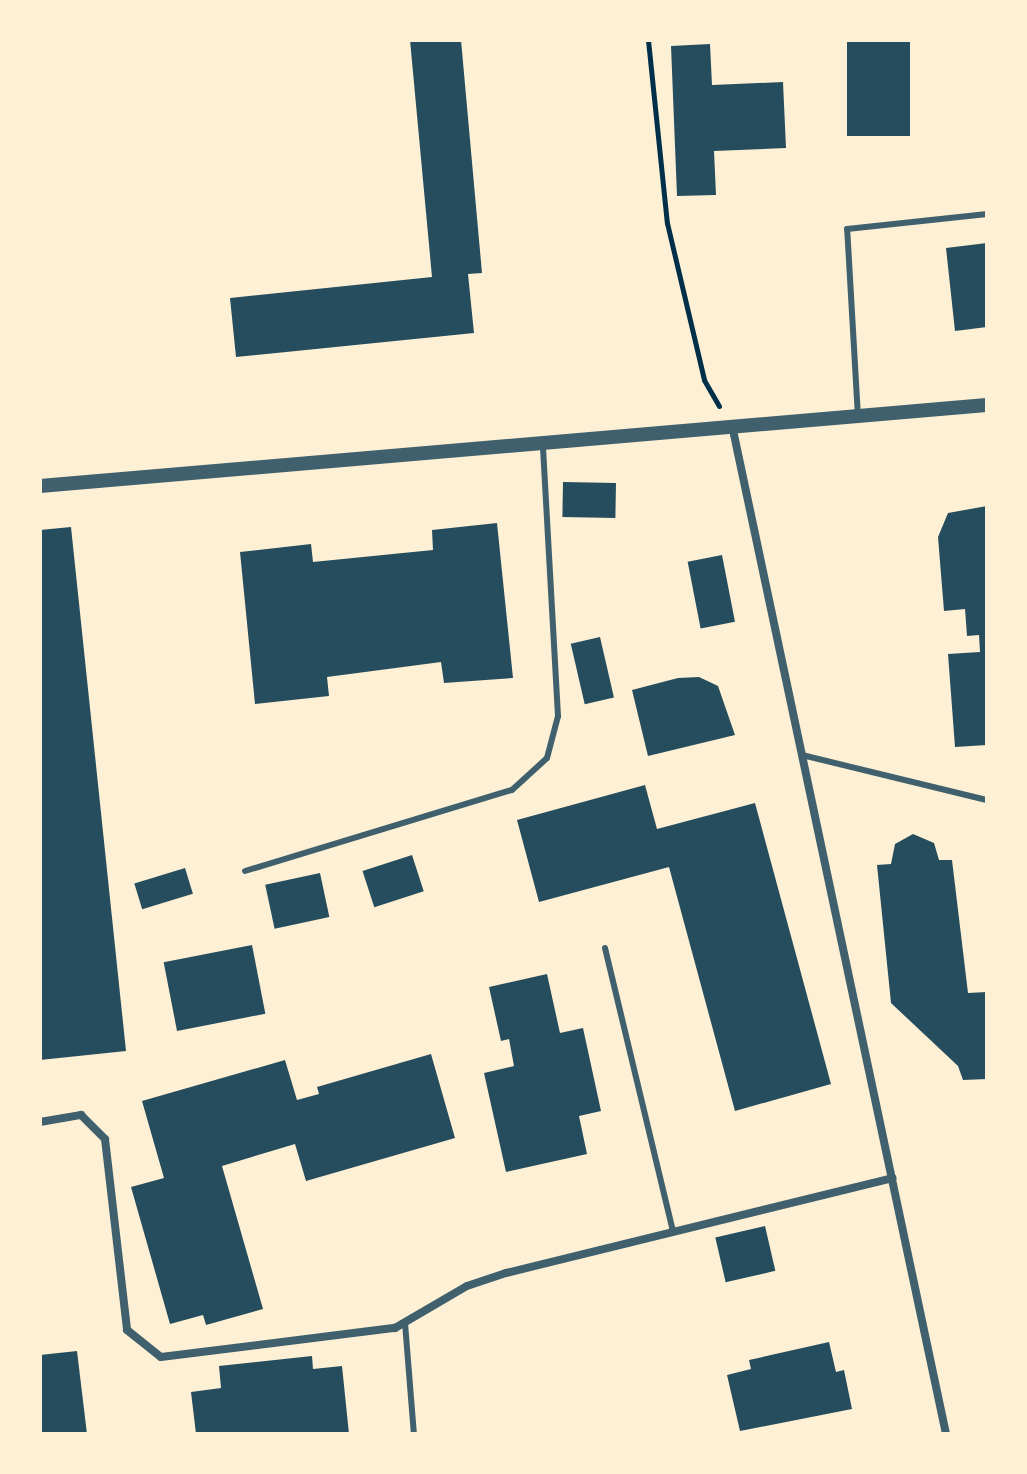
<!DOCTYPE html>
<html>
<head>
<meta charset="utf-8">
<style>
	body { margin:0 }
	#map { position:relative; width:1027px; height:1474px; overflow:hidden; background:#fdf0d5; font-family:Rubik,sans-serif }
	div>[style] { position:absolute }
	[style*='--x'] { left:calc(var(--x)*1px); top:calc(var(--y)*1px); width:calc(var(--w)*1px); rotate:calc(var(--a)*1deg) }
	.building>* { inset:0; background:#264d5e; transform-origin:0 0 }
	.path>* { height:5px; margin:-2.5px; padding:0 2.5px; transform-origin:2.5px; border-radius:2.5px; background:#003049 }
	.service>* { height:6px; margin:-3px; padding:0 3px; transform-origin:3px; border-radius:3px; background:#3f606c }
	.minor>* { height:8px; margin:-4px; padding:0 4px; transform-origin:4px; border-radius:4px; background:#3f606c }
	.tertiary>* { height:14px; margin:-7px; padding:0 7px; transform-origin:7px; border-radius:7px; background:#3f606c }
	span { translate:-50% -50%; white-space:nowrap; text-align:center; line-height:1.15; -webkit-text-stroke:8px #fdf0d5; paint-order:stroke }
	.frame { position:absolute; inset:0; border:42px solid #fdf0d5; pointer-events:none }
</style>
</head>
<body>
<div id="map">
	<div class="building">
		<div style="clip-path:polygon(410px 40px,461px 40px,482px 273px,468px 274px,474px 333px,236px 357px,230px 298px,432px 277px)"></div>
		<div style="left:847px;top:40px;width:63px;height:96px"></div>
		<div style="clip-path:polygon(710px 44px,712px 85px,783px 82px,786px 148px,714px 151px,716px 195px,677px 196px,671px 46px)"></div>
		<div style="clip-path:polygon(987px 243px,987px 327px,955px 331px,946px 248px)"></div>
		<div style="left:563px;top:482px;width:53px;height:35px;rotate:1deg"></div>
		<div style="clip-path:polygon(987px 506px,987px 745px,955px 747px,948px 654px,980px 652px,979px 635px,967px 636px,965px 609px,944px 611px,938px 537px,948px 513px)"></div>
		<div style="clip-path:polygon(497px 523px,513px 678px,444px 683px,441px 662px,327px 677px,329px 696px,255px 704px,240px 552px,311px 544px,313px 562px,433px 550px,432px 530px)"></div>
		<div style="clip-path:polygon(71px 527px,126px 1051px,40px 1060px,40px 530px)"></div>
		<div style="left:722px;top:555px;width:68px;height:35px;rotate:79deg"></div>
		<div style="left:600px;top:637px;width:62px;height:30px;rotate:77deg"></div>
		<div style="clip-path:polygon(678px 678px,699px 677px,718px 686px,735px 735px,648px 756px,632px 690px)"></div>
		<div style="clip-path:polygon(645px 785px,657px 829px,755px 803px,831px 1084px,735px 1111px,669px 867px,539px 902px,517px 820px)"></div>
		<div style="clip-path:polygon(913px 834px,934px 843px,939px 860px,952px 860px,968px 993px,987px 992px,987px 1079px,963px 1080px,958px 1066px,891px 1003px,877px 865px,891px 864px,895px 844px)"></div>
		<div style="left:412px;top:855px;width:38px;height:52px;rotate:72deg"></div>
		<div style="left:185px;top:868px;width:27px;height:53px;rotate:73deg"></div>
		<div style="left:320px;top:873px;width:45px;height:56px;rotate:78deg"></div>
		<div style="left:252px;top:945px;width:70px;height:90px;rotate:79deg"></div>
		<div style="clip-path:polygon(547px 974px,560px 1033px,583px 1028px,601px 1111px,579px 1116px,587px 1154px,506px 1172px,484px 1073px,514px 1066px,509px 1039px,501px 1041px,489px 987px)"></div>
		<div style="clip-path:polygon(431px 1054px,455px 1138px,306px 1181px,295px 1144px,222px 1166px,263px 1309px,206px 1325px,203px 1315px,170px 1324px,131px 1187px,164px 1178px,142px 1101px,285px 1060px,297px 1100px,319px 1094px,317px 1087px)"></div>
		<div style="left:765px;top:1226px;width:46px;height:51px;rotate:77deg"></div>
		<div style="clip-path:polygon(829px 1342px,836px 1372px,844px 1370px,852px 1409px,740px 1431px,727px 1375px,751px 1369px,749px 1360px)"></div>
		<div style="clip-path:polygon(77px 1351px,87px 1434px,40px 1434px,40px 1355px)"></div>
		<div style="clip-path:polygon(312px 1356px,313px 1369px,342px 1366px,349px 1434px,196px 1434px,191px 1392px,221px 1388px,219px 1366px)"></div>
	</div>
	<div class="path">
		<div style="--x:648;--y:40;--w:184;--a:84.1"></div>
		<div style="--x:667;--y:223;--w:161;--a:76.7"></div>
		<div style="--x:704;--y:380;--w:30;--a:60"></div>
	</div>
	<div class="service">
		<div style="--x:858;--y:417;--w:188;--a:-93.3"></div>
		<div style="--x:847;--y:229;--w:141;--a:-6.1"></div>
		<div style="--x:802;--y:755;--w:190;--a:13.7"></div>
		<div style="--x:245;--y:871;--w:279;--a:-16.9"></div>
		<div style="--x:512;--y:790;--w:47;--a:-42.4"></div>
		<div style="--x:547;--y:758;--w:43;--a:-75.3"></div>
		<div style="--x:558;--y:716;--w:271;--a:-93.2"></div>
		<div style="--x:605;--y:948;--w:292;--a:76.5"></div>
		<div style="--x:405;--y:1323;--w:111;--a:85.4"></div>
	</div>
	<div class="minor">
		<div style="--x:733;--y:430;--w:1026;--a:78.02"></div>
		<div style="--x:40;--y:1122;--w:42;--a:-9.7"></div>
		<div style="--x:81;--y:1115;--w:34;--a:45"></div>
		<div style="--x:105;--y:1139;--w:192;--a:83.4"></div>
		<div style="--x:127;--y:1330;--w:43;--a:38.5"></div>
		<div style="--x:161;--y:1357;--w:236;--a:-7.1"></div>
		<div style="--x:395;--y:1328;--w:83;--a:-30.3"></div>
		<div style="--x:467;--y:1286;--w:41;--a:-18.4"></div>
		<div style="--x:506;--y:1273;--w:398;--a:-13.8"></div>
	</div>
	<div class="tertiary">
		<div style="--x:40;--y:486;--w:950;--a:-4.89"></div>
	</div>
	<div class="frame"></div>
</div>
</body>
</html>
